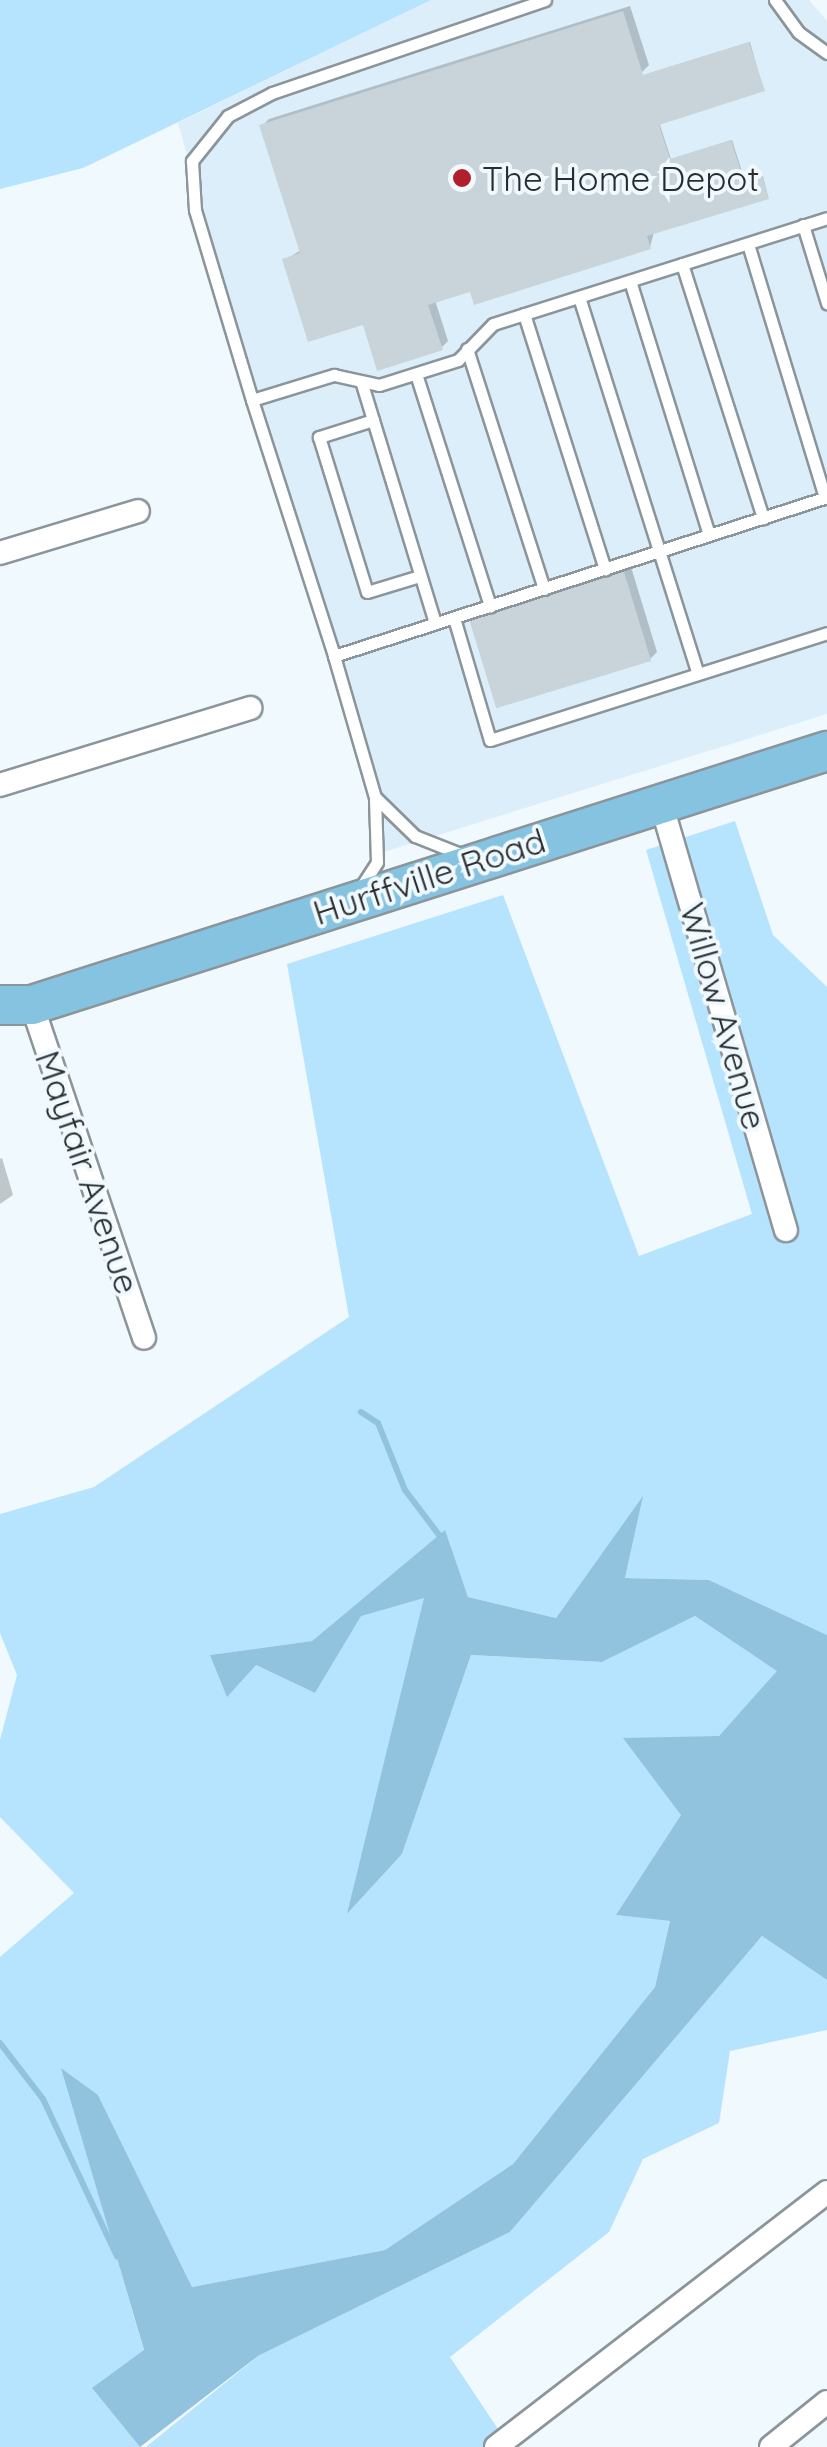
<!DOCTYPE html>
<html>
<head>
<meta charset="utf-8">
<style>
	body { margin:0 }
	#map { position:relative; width:827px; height:2447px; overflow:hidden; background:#f0f9fe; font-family:Quicksand,sans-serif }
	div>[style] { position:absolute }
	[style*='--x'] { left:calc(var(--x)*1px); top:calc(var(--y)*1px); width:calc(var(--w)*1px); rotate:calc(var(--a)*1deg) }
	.built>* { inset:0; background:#dceef9 }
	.green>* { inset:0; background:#b6e3fd }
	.water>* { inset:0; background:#91c3df }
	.shadow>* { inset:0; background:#0003 }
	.stream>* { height:6px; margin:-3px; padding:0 3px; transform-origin:3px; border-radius:3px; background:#91c3df }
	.building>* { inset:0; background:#c9d4da; transform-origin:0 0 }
	.roads { filter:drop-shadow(2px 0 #8b959a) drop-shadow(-2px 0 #8b959a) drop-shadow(0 2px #8b959a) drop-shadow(0 -2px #8b959a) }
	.service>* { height:11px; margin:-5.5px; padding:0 5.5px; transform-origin:5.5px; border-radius:5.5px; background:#fff }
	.minor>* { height:22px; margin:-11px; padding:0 11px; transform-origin:11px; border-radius:11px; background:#fff }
	.primary>* { height:38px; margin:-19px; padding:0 19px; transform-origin:19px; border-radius:19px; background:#85c3e0 }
	.dots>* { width:28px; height:28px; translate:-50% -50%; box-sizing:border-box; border:5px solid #f0f9fe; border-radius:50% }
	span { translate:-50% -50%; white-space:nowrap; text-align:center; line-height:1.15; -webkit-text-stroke:8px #f0f9fe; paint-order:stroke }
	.poi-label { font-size:35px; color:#292d30 }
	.left { translate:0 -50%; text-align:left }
	.street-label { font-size:35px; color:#292d30 }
</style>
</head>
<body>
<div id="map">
	<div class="built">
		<div style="clip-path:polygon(431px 0,809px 0,827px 21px,827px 714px,384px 852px,178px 123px)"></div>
	</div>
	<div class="green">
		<div style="clip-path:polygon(0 0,431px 0,83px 168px,0 189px)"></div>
		<div style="clip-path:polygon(735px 821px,773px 935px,827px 987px,827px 1635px,709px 1580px,625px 1578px,642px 1499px,556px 1618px,468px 1597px,444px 1531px,312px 1641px,211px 1655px,256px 1665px,315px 1693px,361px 1615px,425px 1597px,348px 1913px,402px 1854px,471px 1655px,602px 1662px,695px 1616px,778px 1671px,719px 1736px,681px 1815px,617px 1915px,670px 1921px,655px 1987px,513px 2164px,385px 2250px,192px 2287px,98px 2095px,62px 2069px,144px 2351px,93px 2389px,140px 2447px,0 2447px,0 1957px,74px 1893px,0 1817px,0 1740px,17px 1675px,0 1633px,0 1514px,94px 1487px,349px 1317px,287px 964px,503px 895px,639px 1256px,752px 1214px,646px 850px)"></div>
		<div style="clip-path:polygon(762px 1936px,827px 1980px,827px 2030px,730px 2051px,719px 2123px,643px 2159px,609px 2232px,450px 2357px,510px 2447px,146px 2447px,258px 2356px,510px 2232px)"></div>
	</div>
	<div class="water">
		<div style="clip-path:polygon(643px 1496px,625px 1578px,709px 1580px,827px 1635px,827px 1980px,762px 1936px,510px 2232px,258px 2356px,140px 2447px,92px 2388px,144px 2350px,61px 2068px,98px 2095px,192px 2287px,385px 2250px,513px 2164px,655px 1987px,670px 1921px,616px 1915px,681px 1815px,623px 1738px,719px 1736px,777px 1671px,695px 1616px,602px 1662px,471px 1655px,402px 1854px,347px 1914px,424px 1598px,361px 1616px,315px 1693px,256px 1665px,227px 1697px,210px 1655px,312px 1641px,445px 1530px,468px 1597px,556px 1618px)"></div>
	</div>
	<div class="shadow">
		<div style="clip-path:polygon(630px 6px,649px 65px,637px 77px,750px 42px,763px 89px,659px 122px,671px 159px,732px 140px,745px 181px,763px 176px,768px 196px,654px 232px,650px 247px,435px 300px,448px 341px,441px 348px,364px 322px,285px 260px,301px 250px,262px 126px,269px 119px)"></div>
		<div style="clip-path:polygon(631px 567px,657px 652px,650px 659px,473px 623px)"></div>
		<div style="clip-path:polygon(2px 1158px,13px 1195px,0 1204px,0 1159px)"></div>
	</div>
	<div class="stream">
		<div style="--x:361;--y:1412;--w:20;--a:33"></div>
		<div style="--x:378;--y:1423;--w:72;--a:68.1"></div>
		<div style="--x:405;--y:1490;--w:61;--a:52.9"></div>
		<div style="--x:0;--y:2043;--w:71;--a:52.5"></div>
		<div style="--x:43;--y:2099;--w:174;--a:64.8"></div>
	</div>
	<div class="building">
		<div style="clip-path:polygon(623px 11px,643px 75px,749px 42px,765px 91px,659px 125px,670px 159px,731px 140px,744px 181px,762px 175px,769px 199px,647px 236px,651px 249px,474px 305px,470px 292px,428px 305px,443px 350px,377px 371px,363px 325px,308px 342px,282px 259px,300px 253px,259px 125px)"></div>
		<div style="left:624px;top:572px;width:93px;height:162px;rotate:73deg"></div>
	</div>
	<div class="roads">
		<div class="service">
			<div style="--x:545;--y:0;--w:288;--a:161.2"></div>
			<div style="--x:272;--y:93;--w:50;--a:152.4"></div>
			<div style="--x:228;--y:116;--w:58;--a:128.7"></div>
			<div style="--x:192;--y:161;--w:49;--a:86.5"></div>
			<div style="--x:195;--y:210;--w:198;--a:73.3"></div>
			<div style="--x:252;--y:400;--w:86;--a:-17"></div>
			<div style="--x:334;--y:375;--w:46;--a:12.5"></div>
			<div style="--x:379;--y:385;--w:83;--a:-17.6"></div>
			<div style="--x:458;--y:360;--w:50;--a:-45.8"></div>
			<div style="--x:493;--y:324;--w:350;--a:-17.6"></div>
			<div style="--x:775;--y:0;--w:39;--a:54"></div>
			<div style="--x:798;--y:32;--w:36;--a:36"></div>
			<div style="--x:803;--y:225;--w:82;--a:72.9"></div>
			<div style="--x:748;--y:244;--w:264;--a:73.1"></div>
			<div style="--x:682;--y:264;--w:267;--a:72.3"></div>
			<div style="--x:630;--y:281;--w:265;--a:72.7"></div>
			<div style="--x:579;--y:297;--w:395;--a:72.5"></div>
			<div style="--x:524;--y:314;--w:268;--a:72.4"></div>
			<div style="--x:467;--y:349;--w:252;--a:72.2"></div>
			<div style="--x:416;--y:374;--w:244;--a:72.3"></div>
			<div style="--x:362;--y:384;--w:250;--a:73"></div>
			<div style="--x:252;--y:400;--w:269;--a:72.2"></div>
			<div style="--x:334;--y:656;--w:518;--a:-17.88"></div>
			<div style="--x:373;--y:420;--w:57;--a:162.5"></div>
			<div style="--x:319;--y:437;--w:162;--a:72.8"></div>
			<div style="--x:367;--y:592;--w:55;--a:-16.8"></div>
			<div style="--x:454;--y:618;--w:127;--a:73.6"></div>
			<div style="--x:490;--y:740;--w:354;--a:-17.6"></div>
			<div style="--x:334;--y:656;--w:147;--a:73.8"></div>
			<div style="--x:359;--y:890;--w:33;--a:-57"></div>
			<div style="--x:377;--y:862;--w:65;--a:-91.8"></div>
			<div style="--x:375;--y:797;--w:56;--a:44.3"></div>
			<div style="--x:415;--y:836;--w:52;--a:21.6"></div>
		</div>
		<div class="minor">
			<div style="--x:0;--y:553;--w:144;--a:-16.9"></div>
			<div style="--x:0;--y:785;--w:262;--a:-17.1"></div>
			<div style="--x:661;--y:803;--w:445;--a:73.7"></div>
			<div style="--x:32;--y:1005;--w:351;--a:71.4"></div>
			<div style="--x:496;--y:2447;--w:418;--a:-37.6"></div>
			<div style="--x:771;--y:2447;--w:72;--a:-38.8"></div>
		</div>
		<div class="primary">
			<div style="--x:0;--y:1005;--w:32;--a:0"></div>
			<div style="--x:32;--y:1005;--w:835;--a:-17.72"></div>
		</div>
	</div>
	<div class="dots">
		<div style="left:462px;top:178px;background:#b11f2c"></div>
	</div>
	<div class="poi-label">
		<span class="left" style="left:482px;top:178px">The Home Depot</span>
	</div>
	<div class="street-label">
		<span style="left:429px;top:876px;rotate:-18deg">Hurffville Road</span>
		<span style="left:724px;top:1016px;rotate:74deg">Willow Avenue</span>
		<span style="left:88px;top:1172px;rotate:71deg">Mayfair Avenue</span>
	</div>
</div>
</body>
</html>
